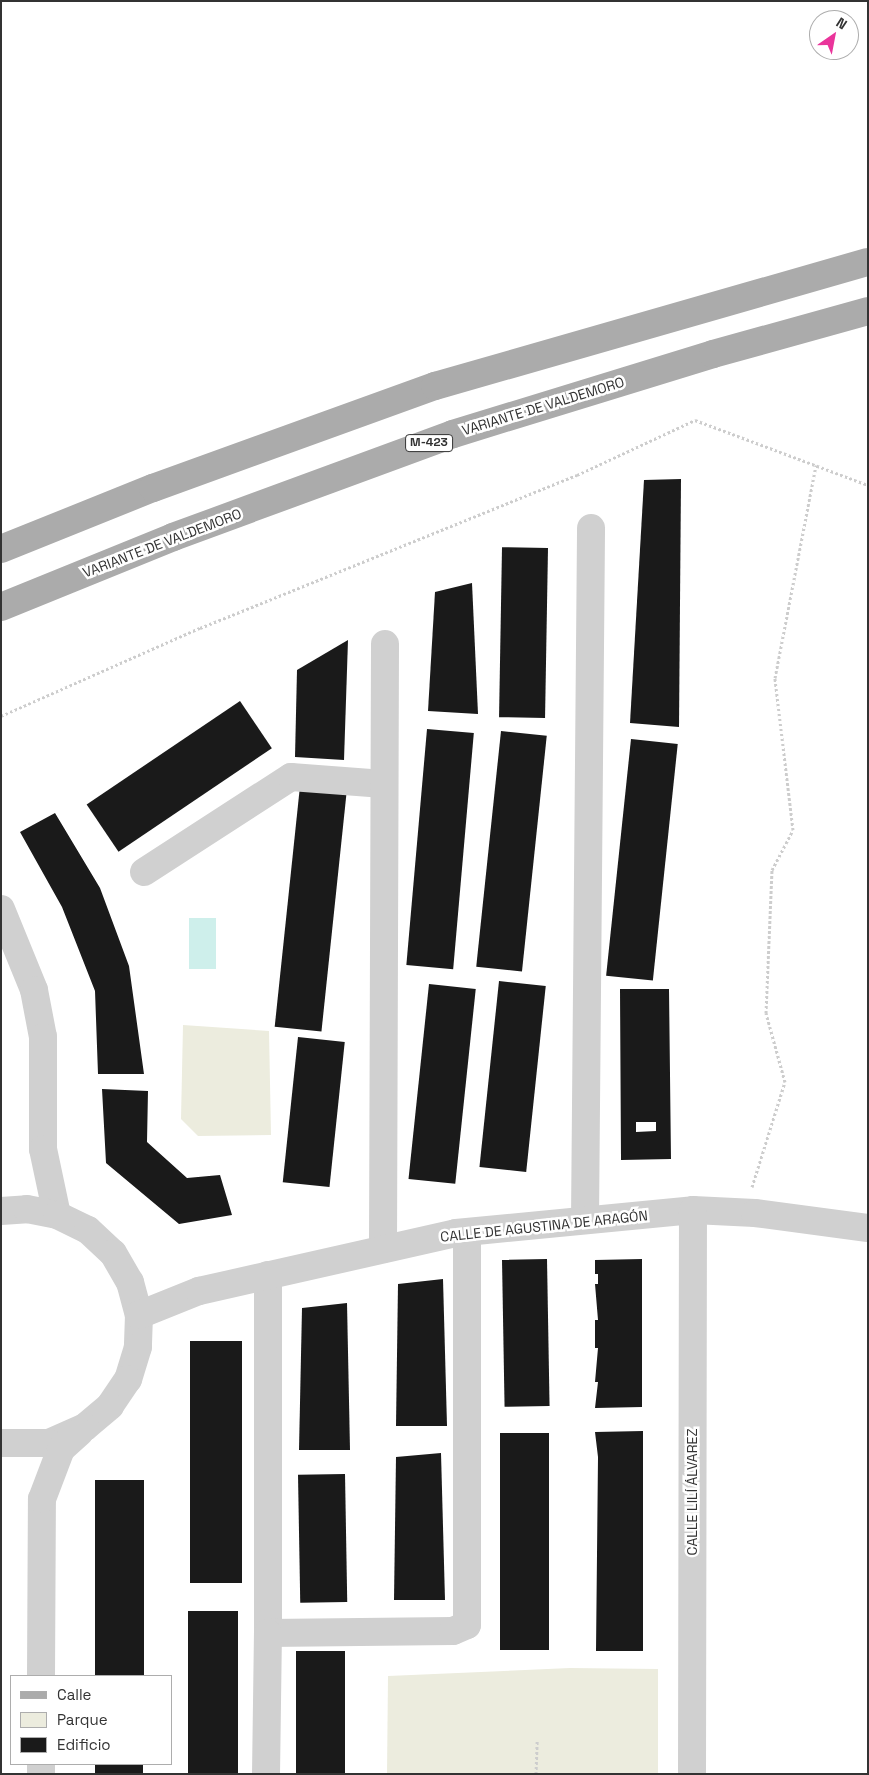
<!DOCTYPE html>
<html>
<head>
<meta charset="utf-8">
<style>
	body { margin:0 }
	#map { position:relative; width:869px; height:1775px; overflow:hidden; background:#fff; font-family:"Space Grotesk",sans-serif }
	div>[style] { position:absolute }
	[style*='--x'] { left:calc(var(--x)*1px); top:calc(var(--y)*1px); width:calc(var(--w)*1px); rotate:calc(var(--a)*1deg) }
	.green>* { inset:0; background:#ececde }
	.water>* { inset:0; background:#ceefeb; transform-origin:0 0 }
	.building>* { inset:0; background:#1a1a1a; transform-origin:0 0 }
	.path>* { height:3px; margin-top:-1.5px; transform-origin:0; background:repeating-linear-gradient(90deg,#cdcdcd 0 2.5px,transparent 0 5px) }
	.minor>* { height:28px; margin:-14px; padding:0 14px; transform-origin:14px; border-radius:14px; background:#d0d0d0 }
	.major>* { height:28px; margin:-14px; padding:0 14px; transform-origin:14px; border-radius:14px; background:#ababab }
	span { translate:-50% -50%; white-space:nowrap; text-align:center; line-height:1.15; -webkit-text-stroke:5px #fff; paint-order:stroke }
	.shield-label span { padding:1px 4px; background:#fff; border:1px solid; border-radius:4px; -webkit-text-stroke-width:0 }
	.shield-label { font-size:12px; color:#333; font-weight:700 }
	.street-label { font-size:14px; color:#333 }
	.frame { position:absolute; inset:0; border:2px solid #333; pointer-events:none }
	.legend { position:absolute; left:10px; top:1675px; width:162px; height:90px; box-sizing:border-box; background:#fff; border:1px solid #adadad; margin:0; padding:6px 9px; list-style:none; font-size:15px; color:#333 }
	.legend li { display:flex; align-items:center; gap:10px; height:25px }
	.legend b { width:25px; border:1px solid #adadad }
	.north { position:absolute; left:809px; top:10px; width:50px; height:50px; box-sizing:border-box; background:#fff; border:1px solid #adadad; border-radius:50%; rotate:33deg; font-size:14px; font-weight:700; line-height:20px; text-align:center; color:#333 }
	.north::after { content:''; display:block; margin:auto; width:18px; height:22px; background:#ea349b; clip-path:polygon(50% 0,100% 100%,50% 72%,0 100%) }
</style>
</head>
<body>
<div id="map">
	<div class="green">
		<div style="clip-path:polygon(183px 1025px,269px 1031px,271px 1135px,198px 1136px,181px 1119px)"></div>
		<div style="clip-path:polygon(570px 1668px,658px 1669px,658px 1774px,387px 1774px,388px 1676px)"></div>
	</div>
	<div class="water">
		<div style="left:189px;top:918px;width:27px;height:51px"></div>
	</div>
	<div class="building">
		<div style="clip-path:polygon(681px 479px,679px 727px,630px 723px,644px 480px)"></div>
		<div style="left:548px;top:548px;width:170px;height:46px;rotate:91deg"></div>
		<div style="clip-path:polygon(472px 583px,478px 714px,428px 711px,435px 592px)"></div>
		<div style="clip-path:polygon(348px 640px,344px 760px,295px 757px,297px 670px)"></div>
		<div style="left:240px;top:701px;width:57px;height:185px;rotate:56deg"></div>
		<div style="left:427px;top:729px;width:47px;height:237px;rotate:5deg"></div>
		<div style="left:501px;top:731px;width:46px;height:237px;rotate:6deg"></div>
		<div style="left:631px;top:739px;width:47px;height:238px;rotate:6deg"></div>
		<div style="left:300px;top:786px;width:47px;height:242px;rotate:6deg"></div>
		<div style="clip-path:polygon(55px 813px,100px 888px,129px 966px,144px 1074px,98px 1074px,95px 991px,62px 907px,20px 832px)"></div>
		<div style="left:499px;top:981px;width:47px;height:187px;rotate:6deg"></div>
		<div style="left:429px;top:984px;width:47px;height:196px;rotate:6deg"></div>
		<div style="clip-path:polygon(evenodd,620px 989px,669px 989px,671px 1159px,621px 1160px,620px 989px,636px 1122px,656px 1122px,656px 1131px,636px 1132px,636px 1122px)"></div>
		<div style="left:298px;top:1037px;width:47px;height:146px;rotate:6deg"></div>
		<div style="clip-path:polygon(102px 1089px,148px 1091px,147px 1142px,187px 1178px,220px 1175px,232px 1215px,179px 1224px,106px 1163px)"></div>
		<div style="left:547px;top:1259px;width:147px;height:45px;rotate:89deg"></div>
		<div style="clip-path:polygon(642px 1259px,642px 1407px,595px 1408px,598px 1382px,595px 1382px,598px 1348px,595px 1348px,595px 1320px,598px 1320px,595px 1284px,598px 1284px,598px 1274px,595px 1274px,595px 1260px)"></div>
		<div style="clip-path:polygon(443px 1279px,447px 1426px,396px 1426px,398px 1284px)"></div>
		<div style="clip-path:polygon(347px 1303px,350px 1450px,299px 1450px,302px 1308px)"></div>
		<div style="left:242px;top:1341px;width:242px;height:52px;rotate:90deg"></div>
		<div style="clip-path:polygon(643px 1431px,643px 1651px,596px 1651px,598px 1457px,595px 1432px)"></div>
		<div style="left:549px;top:1433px;width:217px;height:49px;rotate:90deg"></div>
		<div style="clip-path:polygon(441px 1453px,445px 1600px,394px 1600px,396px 1457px)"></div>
		<div style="left:345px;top:1474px;width:128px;height:47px;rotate:89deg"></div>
		<div style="left:144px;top:1480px;width:196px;height:49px;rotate:90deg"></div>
		<div style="left:238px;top:1611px;width:163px;height:50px;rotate:90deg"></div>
		<div style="left:345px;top:1651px;width:123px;height:49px;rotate:90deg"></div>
		<div style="left:95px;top:1764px;width:48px;height:10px"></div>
	</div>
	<div class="path">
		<div style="--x:1;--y:716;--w:218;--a:-23.9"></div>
		<div style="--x:200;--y:628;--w:407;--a:-22.1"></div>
		<div style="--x:577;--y:475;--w:130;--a:-25"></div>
		<div style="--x:695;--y:420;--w:185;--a:20.6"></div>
		<div style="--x:752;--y:1187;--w:110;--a:-72.6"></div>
		<div style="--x:785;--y:1082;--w:72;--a:-105.4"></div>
		<div style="--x:766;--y:1013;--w:143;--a:-87.6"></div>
		<div style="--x:772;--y:870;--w:45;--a:-62.3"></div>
		<div style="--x:793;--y:830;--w:153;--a:-96.8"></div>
		<div style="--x:775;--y:678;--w:217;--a:-79.1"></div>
		<div style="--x:536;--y:1774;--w:34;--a:-88"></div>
	</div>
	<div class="minor">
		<div style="--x:144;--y:872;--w:175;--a:-32.9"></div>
		<div style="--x:291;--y:777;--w:93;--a:4.3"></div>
		<div style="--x:1;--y:909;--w:87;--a:67.8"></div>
		<div style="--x:34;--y:990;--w:48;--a:79.2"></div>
		<div style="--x:43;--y:1037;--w:112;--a:90"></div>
		<div style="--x:43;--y:1149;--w:67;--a:78"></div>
		<div style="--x:1;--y:1211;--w:26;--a:-4"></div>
		<div style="--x:27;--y:1209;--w:31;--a:11"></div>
		<div style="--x:57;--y:1215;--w:34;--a:26"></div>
		<div style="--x:88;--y:1230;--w:34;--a:43"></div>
		<div style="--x:113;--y:1253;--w:34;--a:60"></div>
		<div style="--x:130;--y:1282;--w:34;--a:75"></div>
		<div style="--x:139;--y:1315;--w:32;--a:92"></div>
		<div style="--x:138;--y:1347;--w:34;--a:107"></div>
		<div style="--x:128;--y:1379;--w:32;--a:124"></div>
		<div style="--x:110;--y:1406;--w:33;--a:140"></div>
		<div style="--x:85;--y:1427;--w:39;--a:156"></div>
		<div style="--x:49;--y:1443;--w:48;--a:180"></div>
		<div style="--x:585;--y:1220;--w:692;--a:-89.5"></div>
		<div style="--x:383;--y:1249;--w:605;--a:-89.81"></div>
		<div style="--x:268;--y:1275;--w:358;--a:90"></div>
		<div style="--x:268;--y:1633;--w:185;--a:-0.6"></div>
		<div style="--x:453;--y:1631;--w:15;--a:-23"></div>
		<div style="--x:467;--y:1625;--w:391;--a:-90"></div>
		<div style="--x:139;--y:1315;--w:65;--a:-21.8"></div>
		<div style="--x:199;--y:1291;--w:263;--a:-12.7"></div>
		<div style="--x:456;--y:1233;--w:238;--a:-5.5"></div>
		<div style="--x:693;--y:1210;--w:62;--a:2.8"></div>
		<div style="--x:755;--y:1213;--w:114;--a:7.6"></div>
		<div style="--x:41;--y:1676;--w:177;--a:-89.7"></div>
		<div style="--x:42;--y:1499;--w:53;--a:-69.2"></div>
		<div style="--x:61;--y:1449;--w:25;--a:-42"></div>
		<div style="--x:41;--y:1774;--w:10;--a:-90"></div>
		<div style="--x:266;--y:1774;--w:141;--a:-89.2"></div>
		<div style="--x:692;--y:1774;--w:564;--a:-89.9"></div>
	</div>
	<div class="major">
		<div style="--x:1;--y:549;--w:164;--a:-21.9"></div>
		<div style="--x:153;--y:488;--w:300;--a:-19.9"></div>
		<div style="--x:435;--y:386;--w:450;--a:-16"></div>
		<div style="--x:1;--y:607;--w:186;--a:-22.1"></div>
		<div style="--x:173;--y:537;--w:298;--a:-20.2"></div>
		<div style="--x:453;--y:434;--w:272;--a:-17.1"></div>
		<div style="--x:713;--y:354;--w:161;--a:-15.5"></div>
	</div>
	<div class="shield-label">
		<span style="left:429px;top:443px">M-423</span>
	</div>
	<div class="street-label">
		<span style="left:543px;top:406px;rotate:-17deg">VARIANTE DE VALDEMORO</span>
		<span style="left:162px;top:543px;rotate:-21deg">VARIANTE DE VALDEMORO</span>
		<span style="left:544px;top:1226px;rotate:-6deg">CALLE DE AGUSTINA DE ARAGÓN</span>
		<span style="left:692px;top:1492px;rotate:-90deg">CALLE LILÍ ÁLVAREZ</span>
	</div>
	<div class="frame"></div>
	<ul class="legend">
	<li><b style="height:6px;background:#ababab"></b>Calle</li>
	<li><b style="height:14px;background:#ececde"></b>Parque</li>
	<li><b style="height:14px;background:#1a1a1a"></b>Edificio</li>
	</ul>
	<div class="north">N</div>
</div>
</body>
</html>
